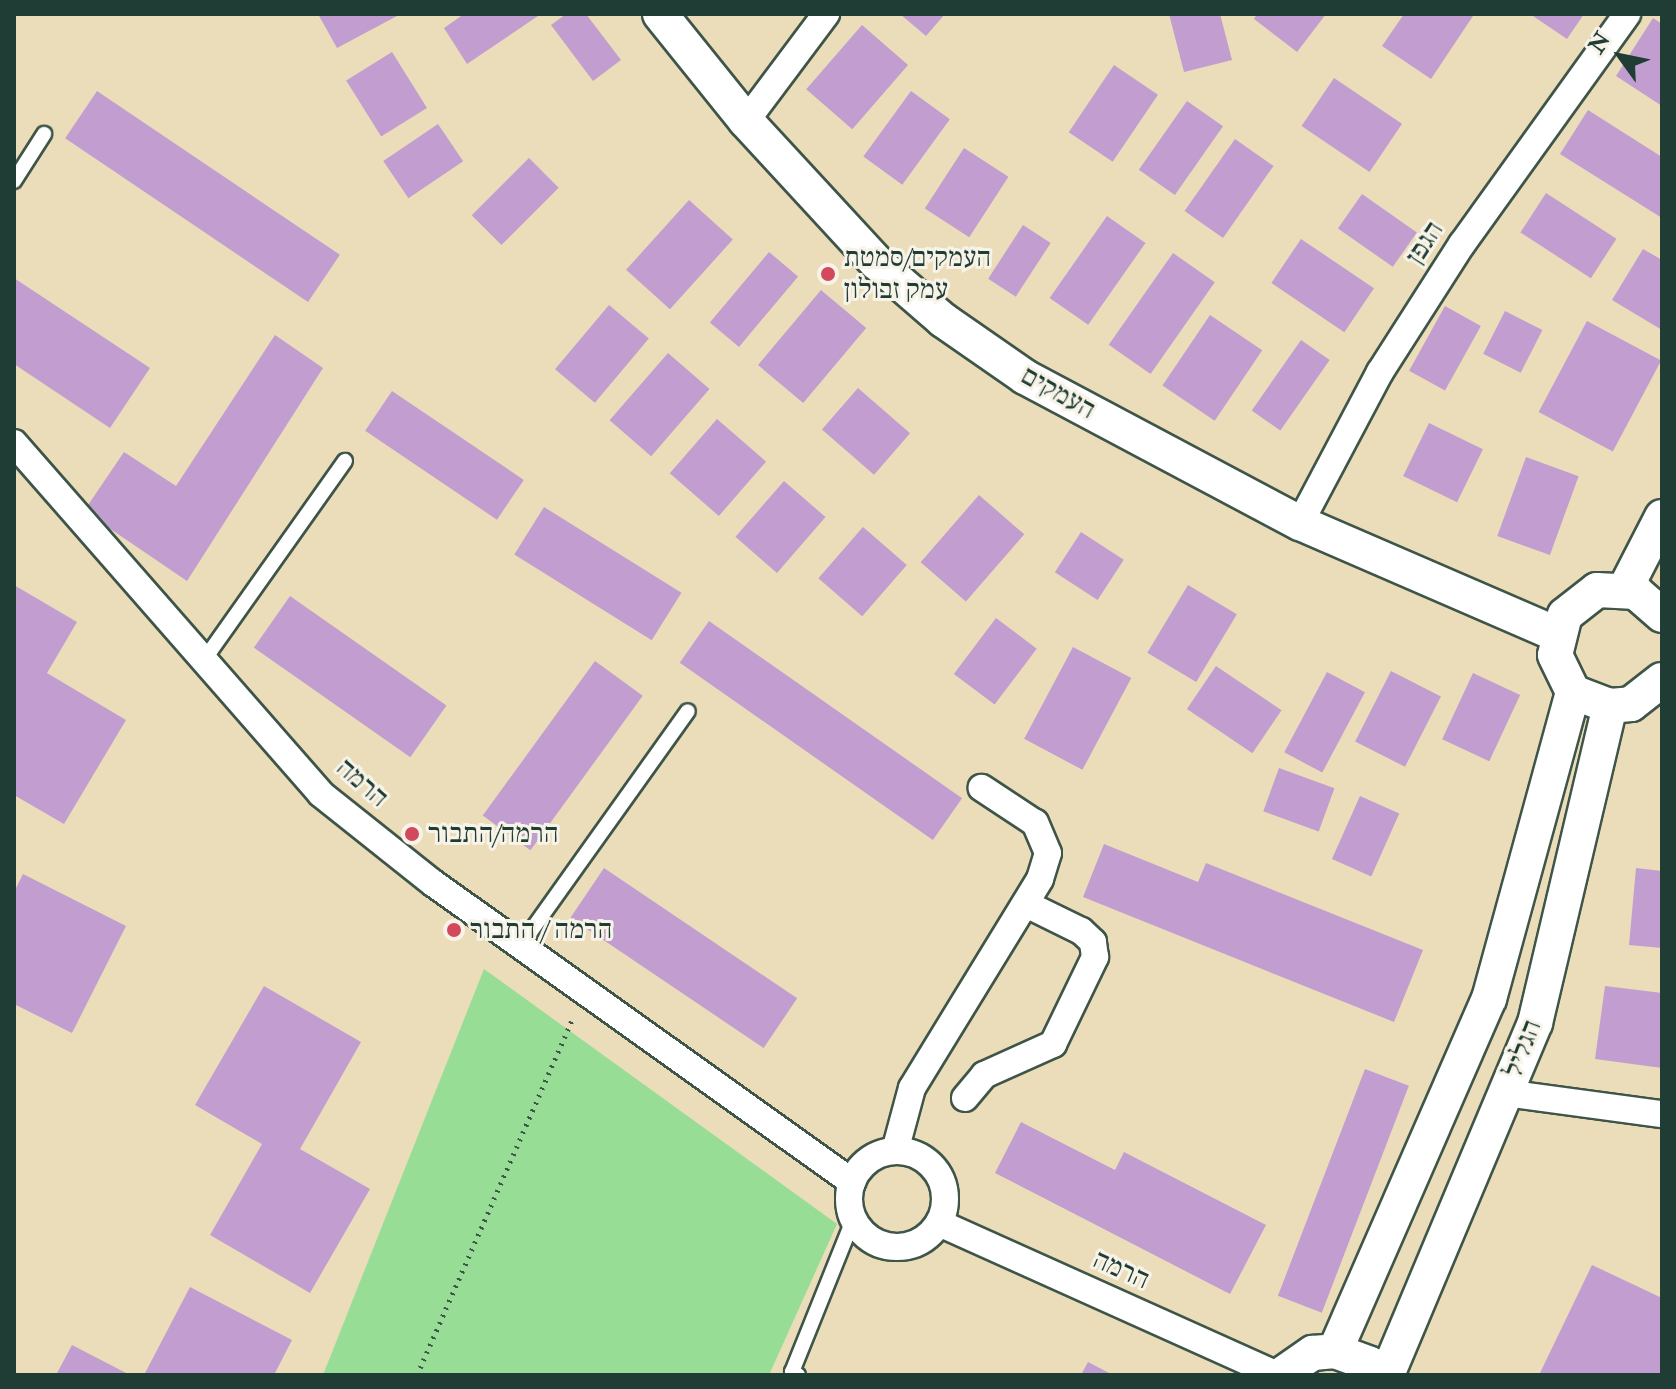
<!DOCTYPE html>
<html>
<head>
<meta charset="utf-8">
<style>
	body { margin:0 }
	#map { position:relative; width:1676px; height:1389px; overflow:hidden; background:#ebddba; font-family:"IM FELL Double Pica","Frank Ruhl Libre",serif }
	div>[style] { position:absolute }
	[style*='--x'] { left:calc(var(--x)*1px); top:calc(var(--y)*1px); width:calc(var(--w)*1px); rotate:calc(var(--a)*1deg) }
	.green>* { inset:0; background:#97dd96 }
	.building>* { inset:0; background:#c19ecf; transform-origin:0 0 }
	.path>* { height:5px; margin-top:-2.5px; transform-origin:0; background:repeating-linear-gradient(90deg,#3e5548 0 2px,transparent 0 8px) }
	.roads { filter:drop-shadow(2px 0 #3e5548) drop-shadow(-2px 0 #3e5548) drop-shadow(0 2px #3e5548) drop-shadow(0 -2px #3e5548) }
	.service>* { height:14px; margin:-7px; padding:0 7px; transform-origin:7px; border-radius:7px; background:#fff }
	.minor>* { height:26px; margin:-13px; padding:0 13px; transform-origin:13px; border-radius:13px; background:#fff }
	.minor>.ring { margin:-13px; padding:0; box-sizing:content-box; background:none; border:26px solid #fff; border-radius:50% }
	.tertiary>* { height:34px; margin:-17px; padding:0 17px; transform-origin:17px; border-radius:17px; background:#fff }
	.dots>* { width:22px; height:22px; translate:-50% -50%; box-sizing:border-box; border:4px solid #f7f3e8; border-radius:50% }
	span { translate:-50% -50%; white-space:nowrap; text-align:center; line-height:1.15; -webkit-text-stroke:6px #f7f3e8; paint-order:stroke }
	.street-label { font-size:28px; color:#1f3d34 }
	.poi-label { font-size:28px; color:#1f3d34 }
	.left { translate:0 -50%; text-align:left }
	.frame { position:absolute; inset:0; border:16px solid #1f3d34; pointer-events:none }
	.north { position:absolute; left:1580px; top:16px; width:80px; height:80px; -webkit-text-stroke:6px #f7f3e8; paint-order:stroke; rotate:303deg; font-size:22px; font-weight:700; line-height:32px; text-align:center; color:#1f3d34 }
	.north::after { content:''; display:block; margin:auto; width:28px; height:36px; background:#1f3d34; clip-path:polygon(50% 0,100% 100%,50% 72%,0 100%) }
</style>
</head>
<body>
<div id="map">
	<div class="green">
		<div style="clip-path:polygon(484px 969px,837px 1224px,769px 1375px,323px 1375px)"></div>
	</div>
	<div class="building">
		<div style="clip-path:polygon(318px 14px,396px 14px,397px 16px,337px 48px)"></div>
		<div style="clip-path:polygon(464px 14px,541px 14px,467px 64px,444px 28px)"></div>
		<div style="clip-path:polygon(566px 14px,586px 14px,621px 60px,593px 81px,551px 25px)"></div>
		<div style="clip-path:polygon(900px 14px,945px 14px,926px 36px)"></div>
		<div style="clip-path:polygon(1169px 14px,1220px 14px,1232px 60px,1184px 72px)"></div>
		<div style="clip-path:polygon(1257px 14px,1326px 14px,1297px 52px,1254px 19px)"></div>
		<div style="clip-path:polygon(1404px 14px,1473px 16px,1431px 79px,1382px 46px)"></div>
		<div style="clip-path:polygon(1530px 14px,1584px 14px,1567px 39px)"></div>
		<div style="clip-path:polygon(1653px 18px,1662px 24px,1662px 106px,1616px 76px)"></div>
		<div style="left:862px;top:25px;width:61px;height:85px;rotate:41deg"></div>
		<div style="left:392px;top:52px;width:66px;height:54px;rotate:58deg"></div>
		<div style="left:1114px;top:65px;width:53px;height:81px;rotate:34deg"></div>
		<div style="left:1334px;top:78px;width:82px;height:58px;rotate:34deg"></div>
		<div style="left:97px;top:91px;width:293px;height:57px;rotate:34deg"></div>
		<div style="left:911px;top:91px;width:48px;height:81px;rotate:36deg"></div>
		<div style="left:1187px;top:101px;width:44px;height:84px;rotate:35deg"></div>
		<div style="clip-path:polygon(1588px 110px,1662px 157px,1662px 218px,1560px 154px)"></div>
		<div style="left:438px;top:124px;width:45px;height:66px;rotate:56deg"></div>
		<div style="left:1235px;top:139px;width:47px;height:88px;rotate:35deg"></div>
		<div style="left:964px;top:148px;width:53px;height:72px;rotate:33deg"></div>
		<div style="left:529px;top:158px;width:42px;height:81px;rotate:45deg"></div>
		<div style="left:1546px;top:193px;width:84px;height:47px;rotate:33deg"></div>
		<div style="left:1362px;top:194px;width:67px;height:42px;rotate:35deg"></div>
		<div style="left:689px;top:200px;width:59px;height:94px;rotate:42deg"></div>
		<div style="left:1107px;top:216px;width:47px;height:100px;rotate:35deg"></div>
		<div style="left:1023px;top:225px;width:33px;height:64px;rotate:33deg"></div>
		<div style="left:1301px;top:239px;width:88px;height:53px;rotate:34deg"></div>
		<div style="clip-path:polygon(1643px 249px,1662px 260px,1662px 330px,1612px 300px)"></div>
		<div style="left:769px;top:252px;width:38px;height:92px;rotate:40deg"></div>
		<div style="left:1173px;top:253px;width:51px;height:112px;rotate:35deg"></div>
		<div style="clip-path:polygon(14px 278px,150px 368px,110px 428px,14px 364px)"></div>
		<div style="left:821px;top:290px;width:59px;height:98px;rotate:40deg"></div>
		<div style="left:609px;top:305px;width:52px;height:84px;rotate:40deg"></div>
		<div style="left:1445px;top:306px;width:41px;height:74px;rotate:29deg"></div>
		<div style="left:1505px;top:311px;width:42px;height:48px;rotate:27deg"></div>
		<div style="left:1210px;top:315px;width:63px;height:85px;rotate:34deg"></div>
		<div style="left:1587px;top:321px;width:84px;height:103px;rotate:28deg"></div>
		<div style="clip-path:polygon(275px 335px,323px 368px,187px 581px,84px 511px,124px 452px,176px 486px)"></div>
		<div style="left:1301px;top:340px;width:35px;height:86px;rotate:35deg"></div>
		<div style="left:668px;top:353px;width:55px;height:89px;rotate:41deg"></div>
		<div style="left:858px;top:388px;width:69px;height:55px;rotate:41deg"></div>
		<div style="left:392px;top:391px;width:159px;height:48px;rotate:34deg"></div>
		<div style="left:717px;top:419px;width:65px;height:72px;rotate:41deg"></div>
		<div style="left:1429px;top:423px;width:60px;height:59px;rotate:26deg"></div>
		<div style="left:1526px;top:457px;width:56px;height:84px;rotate:20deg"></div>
		<div style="left:784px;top:481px;width:55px;height:74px;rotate:41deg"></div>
		<div style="left:979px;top:495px;width:60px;height:89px;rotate:41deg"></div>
		<div style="left:544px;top:507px;width:162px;height:56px;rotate:32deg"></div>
		<div style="left:863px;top:527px;width:58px;height:68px;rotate:41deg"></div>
		<div style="left:1081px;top:532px;width:51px;height:48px;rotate:33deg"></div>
		<div style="clip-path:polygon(14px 585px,77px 622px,47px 673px,126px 720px,64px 824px,14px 795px)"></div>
		<div style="left:1188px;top:585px;width:57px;height:79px;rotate:31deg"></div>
		<div style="left:290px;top:596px;width:191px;height:63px;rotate:35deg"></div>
		<div style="left:996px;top:618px;width:51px;height:70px;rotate:37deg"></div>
		<div style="left:709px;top:621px;width:309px;height:51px;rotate:35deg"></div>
		<div style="left:1073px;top:647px;width:66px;height:104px;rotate:28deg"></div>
		<div style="left:595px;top:661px;width:59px;height:191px;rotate:36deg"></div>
		<div style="left:1216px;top:666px;width:79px;height:52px;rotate:34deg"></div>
		<div style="left:1391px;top:671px;width:56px;height:79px;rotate:27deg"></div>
		<div style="left:1327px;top:672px;width:43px;height:91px;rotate:28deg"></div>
		<div style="left:1473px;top:673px;width:52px;height:73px;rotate:25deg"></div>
		<div style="left:1279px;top:768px;width:59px;height:46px;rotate:20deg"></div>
		<div style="left:1360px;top:796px;width:43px;height:69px;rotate:24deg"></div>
		<div style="clip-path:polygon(1104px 844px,1198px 882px,1206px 863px,1423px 950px,1394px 1022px,1083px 897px)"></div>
		<div style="left:604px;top:868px;width:233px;height:60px;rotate:34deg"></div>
		<div style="clip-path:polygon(1636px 868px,1662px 871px,1662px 948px,1629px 945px)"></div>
		<div style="clip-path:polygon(23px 874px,126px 926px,72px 1033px,14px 1004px,14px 892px)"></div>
		<div style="clip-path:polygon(264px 986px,361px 1042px,300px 1149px,370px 1189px,310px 1293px,210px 1235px,262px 1144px,195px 1105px)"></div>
		<div style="clip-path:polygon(1605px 986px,1662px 993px,1662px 1068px,1595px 1059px)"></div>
		<div style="left:1365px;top:1069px;width:47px;height:243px;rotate:21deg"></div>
		<div style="clip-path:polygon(1021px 1122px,1115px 1170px,1124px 1152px,1266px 1225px,1230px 1294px,995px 1173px)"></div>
		<div style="clip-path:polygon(1592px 1265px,1662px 1298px,1662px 1375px,1539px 1375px)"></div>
		<div style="clip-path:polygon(190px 1287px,292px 1340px,274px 1375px,144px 1375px)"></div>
		<div style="clip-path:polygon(72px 1345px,130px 1375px,56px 1375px)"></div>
		<div style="clip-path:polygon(1088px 1362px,1113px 1375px,1081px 1375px)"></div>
	</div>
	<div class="path">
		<div style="--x:417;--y:1375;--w:390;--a:-66.4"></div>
	</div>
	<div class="roads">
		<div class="service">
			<div style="--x:14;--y:181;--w:56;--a:-57.4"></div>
			<div style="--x:204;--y:660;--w:244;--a:-54.7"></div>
			<div style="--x:521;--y:945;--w:287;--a:-54.5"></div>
			<div style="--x:798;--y:1375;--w:7;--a:-153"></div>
			<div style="--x:792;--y:1372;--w:164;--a:-68.1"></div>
		</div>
		<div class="minor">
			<div style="--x:746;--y:121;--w:134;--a:-53.2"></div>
			<div style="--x:14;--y:443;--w:466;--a:48.8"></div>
			<div style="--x:321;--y:794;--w:143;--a:38.5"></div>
			<div style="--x:433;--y:883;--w:515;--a:35.51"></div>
			<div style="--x:1300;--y:523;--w:171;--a:-62.1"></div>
			<div style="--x:1380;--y:372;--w:152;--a:-57.4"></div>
			<div style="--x:1462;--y:244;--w:283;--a:-54.3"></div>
			<div style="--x:1506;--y:1093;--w:157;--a:7.7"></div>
			<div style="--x:965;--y:1098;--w:30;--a:-50"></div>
			<div style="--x:984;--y:1075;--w:76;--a:-24.2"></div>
			<div style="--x:1053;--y:1044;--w:97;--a:-64.2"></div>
			<div style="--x:1095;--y:957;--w:15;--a:-98"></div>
			<div style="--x:1093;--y:942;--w:16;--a:-137"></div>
			<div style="--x:1081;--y:931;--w:61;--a:-153.9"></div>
			<div style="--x:895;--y:1151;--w:65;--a:-74.9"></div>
			<div style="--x:912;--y:1088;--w:245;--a:-58.5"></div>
			<div style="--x:1040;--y:879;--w:27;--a:-73"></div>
			<div style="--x:1048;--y:853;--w:33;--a:-113"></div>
			<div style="--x:1035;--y:823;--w:64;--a:-146.6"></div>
			<div class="ring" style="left:849px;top:1151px;width:70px;height:70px"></div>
			<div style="--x:939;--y:1223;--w:371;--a:24.2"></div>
		</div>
		<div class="tertiary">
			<div style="--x:660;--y:14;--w:137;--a:51.2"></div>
			<div style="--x:746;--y:121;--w:192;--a:47.3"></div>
			<div style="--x:876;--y:262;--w:89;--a:40.9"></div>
			<div style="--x:943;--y:320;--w:100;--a:34.8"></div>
			<div style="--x:1025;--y:377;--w:311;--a:28"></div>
			<div style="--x:1300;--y:523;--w:279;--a:23.4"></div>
			<div style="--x:1625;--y:589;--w:81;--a:-62.8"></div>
			<div style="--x:1662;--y:615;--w:35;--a:-139"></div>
			<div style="--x:1636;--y:592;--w:39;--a:-177"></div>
			<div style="--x:1597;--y:590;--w:41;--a:142"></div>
			<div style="--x:1565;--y:615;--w:41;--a:104"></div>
			<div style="--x:1555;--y:655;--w:41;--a:64.1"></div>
			<div style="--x:1573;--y:692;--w:40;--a:21"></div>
			<div style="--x:1610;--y:706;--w:21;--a:-5"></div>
			<div style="--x:1631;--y:704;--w:39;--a:-38"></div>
			<div style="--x:1335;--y:1351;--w:384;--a:-66.4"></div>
			<div style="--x:1489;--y:999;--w:318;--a:-74.7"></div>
			<div style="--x:1281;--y:1375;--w:39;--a:-35"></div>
			<div style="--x:1313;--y:1353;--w:22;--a:-5"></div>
			<div style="--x:1335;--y:1351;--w:37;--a:20"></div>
			<div style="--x:1370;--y:1364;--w:15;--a:48"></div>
			<div style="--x:1387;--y:1375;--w:382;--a:-67.2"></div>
			<div style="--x:1535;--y:1023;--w:326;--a:-76.7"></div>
		</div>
	</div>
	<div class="dots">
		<div style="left:828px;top:274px;background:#d1495b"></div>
		<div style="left:412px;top:834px;background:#d1495b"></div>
		<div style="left:454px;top:930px;background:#d1495b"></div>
	</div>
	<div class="street-label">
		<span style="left:1425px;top:243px;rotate:-57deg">הגפן</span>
		<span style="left:1058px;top:393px;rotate:29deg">העמקים</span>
		<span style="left:362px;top:783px;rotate:41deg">הרמה</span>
		<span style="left:1523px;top:1049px;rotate:-69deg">הגליל</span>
		<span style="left:1121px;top:1270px;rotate:24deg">הרמה</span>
	</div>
	<div class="poi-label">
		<span class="left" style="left:844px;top:274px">העמקים/סמטת<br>עמק זבולון</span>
		<span class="left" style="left:428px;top:834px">הרמה/התבור</span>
		<span class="left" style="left:470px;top:930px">הרמה / התבור</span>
	</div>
	<div class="frame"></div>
	<div class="north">N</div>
</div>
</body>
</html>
